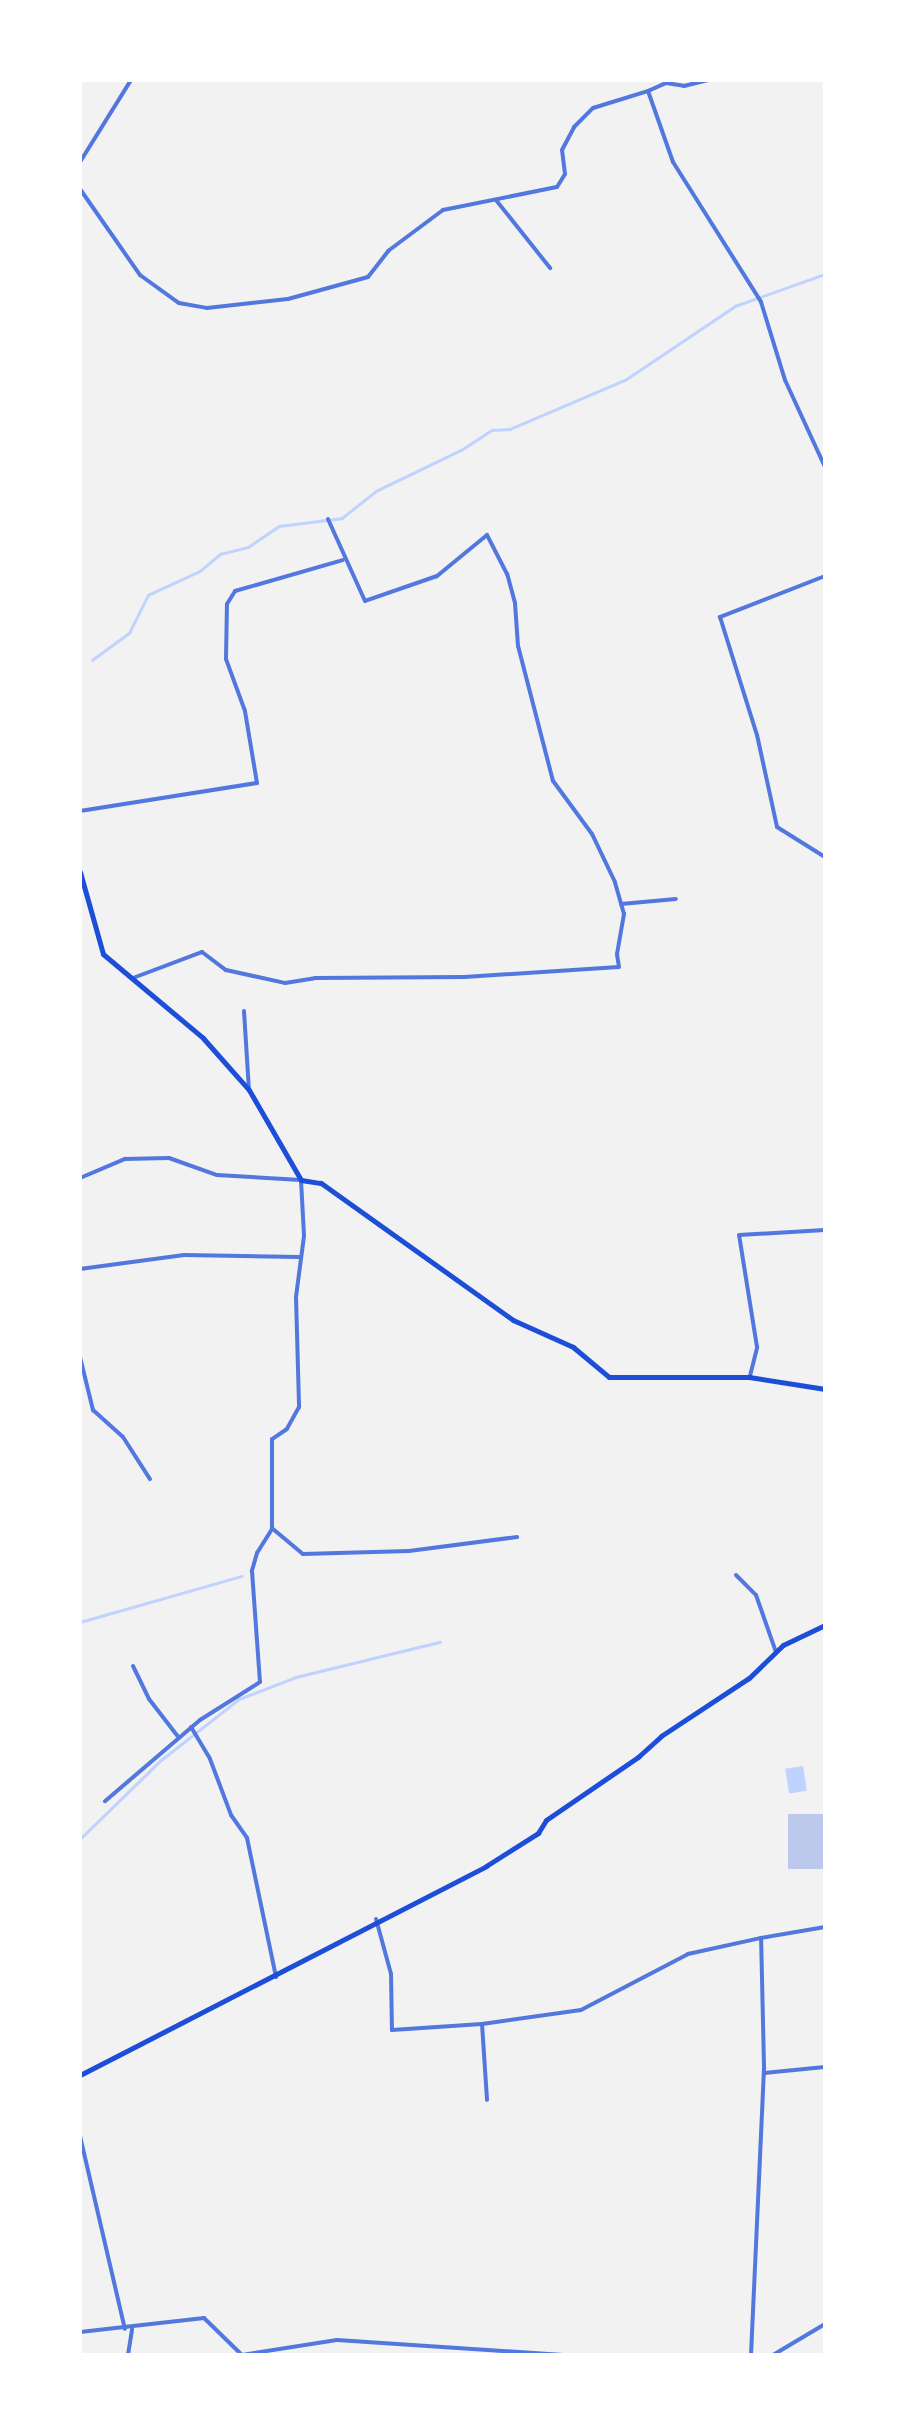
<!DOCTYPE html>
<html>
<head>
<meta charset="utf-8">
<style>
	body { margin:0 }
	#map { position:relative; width:905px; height:2435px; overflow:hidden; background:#f2f2f2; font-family:Jost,sans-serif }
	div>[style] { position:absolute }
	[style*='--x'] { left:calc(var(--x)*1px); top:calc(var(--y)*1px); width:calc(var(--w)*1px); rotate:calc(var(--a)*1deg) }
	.water>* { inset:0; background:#bfd3fe; transform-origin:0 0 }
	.stream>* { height:2.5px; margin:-1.25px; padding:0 1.25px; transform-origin:1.25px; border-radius:1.25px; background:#bfd3fe }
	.building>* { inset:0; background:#bdc9ec; transform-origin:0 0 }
	.minor>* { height:4px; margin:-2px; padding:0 2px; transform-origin:2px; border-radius:2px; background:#5277de }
	.secondary>* { height:5px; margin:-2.5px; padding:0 2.5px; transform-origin:2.5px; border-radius:2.5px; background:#1d4ed8 }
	span { translate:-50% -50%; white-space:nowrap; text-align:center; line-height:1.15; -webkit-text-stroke:9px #fff; paint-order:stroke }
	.frame { position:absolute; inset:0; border:82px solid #fff; pointer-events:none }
</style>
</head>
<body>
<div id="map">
	<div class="water">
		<div style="left:803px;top:1766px;width:25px;height:18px;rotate:81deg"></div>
	</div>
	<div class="stream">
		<div style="--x:92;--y:660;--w:46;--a:-36.1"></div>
		<div style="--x:129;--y:633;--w:42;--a:-63.4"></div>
		<div style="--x:148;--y:595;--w:57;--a:-24.8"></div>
		<div style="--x:200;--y:571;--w:26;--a:-40"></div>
		<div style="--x:220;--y:554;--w:29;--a:-14"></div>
		<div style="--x:248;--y:547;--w:37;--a:-34"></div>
		<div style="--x:279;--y:526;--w:64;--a:-7.2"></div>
		<div style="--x:342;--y:518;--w:43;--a:-38.5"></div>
		<div style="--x:376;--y:491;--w:94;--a:-25.8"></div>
		<div style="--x:461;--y:450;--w:37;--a:-33"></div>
		<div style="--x:492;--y:430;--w:18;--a:-3"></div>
		<div style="--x:510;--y:429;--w:125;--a:-23.1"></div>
		<div style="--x:625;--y:380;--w:133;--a:-33.9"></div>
		<div style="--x:735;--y:306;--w:96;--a:-19.6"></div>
		<div style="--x:80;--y:1622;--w:168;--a:-15.9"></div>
		<div style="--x:80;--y:1839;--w:113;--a:-44.3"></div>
		<div style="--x:161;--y:1760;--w:99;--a:-38"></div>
		<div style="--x:239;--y:1699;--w:61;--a:-21.1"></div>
		<div style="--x:296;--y:1677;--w:148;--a:-13.7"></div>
	</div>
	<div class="building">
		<div style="left:825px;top:1814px;width:55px;height:37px;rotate:90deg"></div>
	</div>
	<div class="minor">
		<div style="--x:648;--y:91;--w:20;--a:-24"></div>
		<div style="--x:666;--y:83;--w:18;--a:9"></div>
		<div style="--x:684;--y:86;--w:25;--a:-14"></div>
		<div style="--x:80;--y:162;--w:97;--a:-58.1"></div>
		<div style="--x:80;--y:189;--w:105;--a:55.1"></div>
		<div style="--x:140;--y:275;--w:48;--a:35.7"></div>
		<div style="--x:179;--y:303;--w:28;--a:10"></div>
		<div style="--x:207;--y:308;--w:81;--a:-6.3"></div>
		<div style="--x:288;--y:299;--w:83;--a:-15.4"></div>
		<div style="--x:368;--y:277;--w:33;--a:-52"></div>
		<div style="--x:388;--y:251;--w:69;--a:-36.7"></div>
		<div style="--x:443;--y:210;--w:116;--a:-11.4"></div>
		<div style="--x:557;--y:187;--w:15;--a:-58"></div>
		<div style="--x:565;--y:174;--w:24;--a:-97"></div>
		<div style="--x:562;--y:150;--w:26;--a:-62"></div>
		<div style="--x:574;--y:127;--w:27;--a:-45"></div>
		<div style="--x:593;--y:108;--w:58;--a:-17.2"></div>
		<div style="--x:648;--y:91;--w:75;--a:70.6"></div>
		<div style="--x:673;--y:162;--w:165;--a:57.8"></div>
		<div style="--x:761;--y:302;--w:82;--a:72.9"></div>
		<div style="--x:785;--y:380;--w:96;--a:65.3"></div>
		<div style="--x:496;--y:200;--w:87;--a:51.5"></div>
		<div style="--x:825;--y:576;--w:113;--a:158.7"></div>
		<div style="--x:720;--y:617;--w:124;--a:72.6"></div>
		<div style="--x:757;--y:735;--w:94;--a:77.7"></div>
		<div style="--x:777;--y:827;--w:57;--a:32"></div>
		<div style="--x:80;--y:811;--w:179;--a:-9"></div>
		<div style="--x:257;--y:783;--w:73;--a:-99.5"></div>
		<div style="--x:245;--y:711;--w:55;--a:-110.1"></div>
		<div style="--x:226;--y:659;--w:55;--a:-89"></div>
		<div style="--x:227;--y:604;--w:15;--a:-58"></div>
		<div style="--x:235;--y:591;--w:112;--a:-16"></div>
		<div style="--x:621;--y:904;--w:55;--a:-5.2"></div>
		<div style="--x:133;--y:978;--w:74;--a:-20.6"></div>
		<div style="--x:202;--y:952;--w:30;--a:37"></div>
		<div style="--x:226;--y:970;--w:60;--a:12.4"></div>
		<div style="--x:285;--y:983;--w:30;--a:-9"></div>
		<div style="--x:315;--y:978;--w:149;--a:-0.4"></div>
		<div style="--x:464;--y:977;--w:155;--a:-3.7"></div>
		<div style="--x:619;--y:967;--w:13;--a:-99"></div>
		<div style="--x:617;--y:954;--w:41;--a:-80.1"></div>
		<div style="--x:624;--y:914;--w:33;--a:-106"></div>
		<div style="--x:615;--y:882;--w:53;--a:-115.6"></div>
		<div style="--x:592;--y:834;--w:66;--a:-126.3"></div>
		<div style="--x:553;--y:781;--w:139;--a:-104.5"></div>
		<div style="--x:518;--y:646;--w:43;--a:-94"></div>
		<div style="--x:515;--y:603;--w:30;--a:-105"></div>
		<div style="--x:507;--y:574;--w:44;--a:-117.1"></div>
		<div style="--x:487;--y:535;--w:65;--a:140.6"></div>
		<div style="--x:437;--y:576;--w:76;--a:160.9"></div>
		<div style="--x:365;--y:601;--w:90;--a:-114.3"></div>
		<div style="--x:244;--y:1011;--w:79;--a:86.4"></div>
		<div style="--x:80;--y:1178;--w:49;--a:-22.9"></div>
		<div style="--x:125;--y:1159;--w:44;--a:-1.3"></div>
		<div style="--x:169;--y:1158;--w:51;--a:19.5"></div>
		<div style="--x:217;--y:1175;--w:84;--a:3.4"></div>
		<div style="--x:301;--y:1180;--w:56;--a:86.9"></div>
		<div style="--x:304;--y:1236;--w:62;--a:97.5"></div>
		<div style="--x:296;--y:1297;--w:110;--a:88.4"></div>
		<div style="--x:299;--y:1407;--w:25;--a:119"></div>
		<div style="--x:287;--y:1429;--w:18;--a:146"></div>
		<div style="--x:272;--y:1439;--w:90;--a:90"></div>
		<div style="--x:272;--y:1529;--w:28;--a:122"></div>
		<div style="--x:257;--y:1553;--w:19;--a:106"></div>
		<div style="--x:252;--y:1571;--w:111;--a:85.9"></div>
		<div style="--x:260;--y:1682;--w:71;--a:147.7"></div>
		<div style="--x:200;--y:1720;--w:125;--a:139.5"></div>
		<div style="--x:80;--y:1269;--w:105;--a:-7.7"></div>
		<div style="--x:184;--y:1255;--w:115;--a:1"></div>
		<div style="--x:80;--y:1357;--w:55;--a:76.2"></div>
		<div style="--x:93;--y:1410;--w:40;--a:42"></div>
		<div style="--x:123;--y:1437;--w:50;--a:57.3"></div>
		<div style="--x:750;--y:1376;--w:30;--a:-76"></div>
		<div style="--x:757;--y:1347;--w:113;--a:-99.1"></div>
		<div style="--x:739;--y:1235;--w:86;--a:-3.3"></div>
		<div style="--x:273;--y:1529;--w:39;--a:40"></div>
		<div style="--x:303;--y:1554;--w:106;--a:-1.6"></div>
		<div style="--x:409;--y:1551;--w:109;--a:-7.4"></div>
		<div style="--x:736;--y:1575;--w:28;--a:45"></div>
		<div style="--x:756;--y:1595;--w:60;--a:70.7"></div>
		<div style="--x:133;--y:1666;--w:37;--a:64"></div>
		<div style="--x:149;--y:1699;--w:49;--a:52.4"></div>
		<div style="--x:191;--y:1727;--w:37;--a:59"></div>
		<div style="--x:210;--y:1759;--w:60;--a:69.4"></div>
		<div style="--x:231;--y:1815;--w:28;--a:55"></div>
		<div style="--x:247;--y:1838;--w:142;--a:78.2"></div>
		<div style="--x:376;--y:1919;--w:57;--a:74.7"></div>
		<div style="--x:391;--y:1974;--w:56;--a:89"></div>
		<div style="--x:392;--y:2030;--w:90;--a:-3.8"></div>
		<div style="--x:482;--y:2024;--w:100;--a:-8"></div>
		<div style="--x:581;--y:2010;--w:121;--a:-27.6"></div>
		<div style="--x:688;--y:1954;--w:75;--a:-12.4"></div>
		<div style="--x:482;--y:2024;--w:76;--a:86.2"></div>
		<div style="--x:764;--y:2073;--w:61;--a:-5.6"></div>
		<div style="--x:80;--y:2136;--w:198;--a:76.9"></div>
		<div style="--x:80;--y:2332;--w:125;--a:-6.4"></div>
		<div style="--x:204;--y:2318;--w:53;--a:44.2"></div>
		<div style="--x:128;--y:2355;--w:26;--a:-81"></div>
		<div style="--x:242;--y:2355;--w:96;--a:-9"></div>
		<div style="--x:337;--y:2340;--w:227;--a:3.8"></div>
		<div style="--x:751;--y:2355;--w:289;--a:-87.4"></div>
		<div style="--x:764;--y:2066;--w:128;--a:-91.3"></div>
		<div style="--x:761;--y:1938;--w:65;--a:-9.8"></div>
		<div style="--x:773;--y:2355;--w:61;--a:-30.8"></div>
	</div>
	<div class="secondary">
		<div style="--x:80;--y:872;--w:85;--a:74.3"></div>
		<div style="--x:103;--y:954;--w:131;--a:40"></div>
		<div style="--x:203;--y:1038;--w:69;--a:48.5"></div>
		<div style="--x:249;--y:1090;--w:104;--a:60"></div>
		<div style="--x:301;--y:1180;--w:20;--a:9"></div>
		<div style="--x:321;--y:1183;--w:236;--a:35.5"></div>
		<div style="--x:513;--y:1320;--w:66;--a:24.2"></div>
		<div style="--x:573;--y:1347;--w:47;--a:39.8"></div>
		<div style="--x:609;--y:1377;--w:140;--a:0"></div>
		<div style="--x:749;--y:1377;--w:77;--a:9"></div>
		<div style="--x:80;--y:2075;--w:457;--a:-27.2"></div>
		<div style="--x:486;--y:1866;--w:62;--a:-32.4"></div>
		<div style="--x:538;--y:1833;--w:15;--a:-58"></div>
		<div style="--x:546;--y:1820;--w:112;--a:-34.4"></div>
		<div style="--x:638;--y:1757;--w:31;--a:-42"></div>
		<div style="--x:661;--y:1736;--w:105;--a:-33.4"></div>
		<div style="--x:749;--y:1678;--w:47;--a:-44.1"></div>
		<div style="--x:783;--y:1645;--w:47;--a:-25.5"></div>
	</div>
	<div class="frame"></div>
</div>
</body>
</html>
